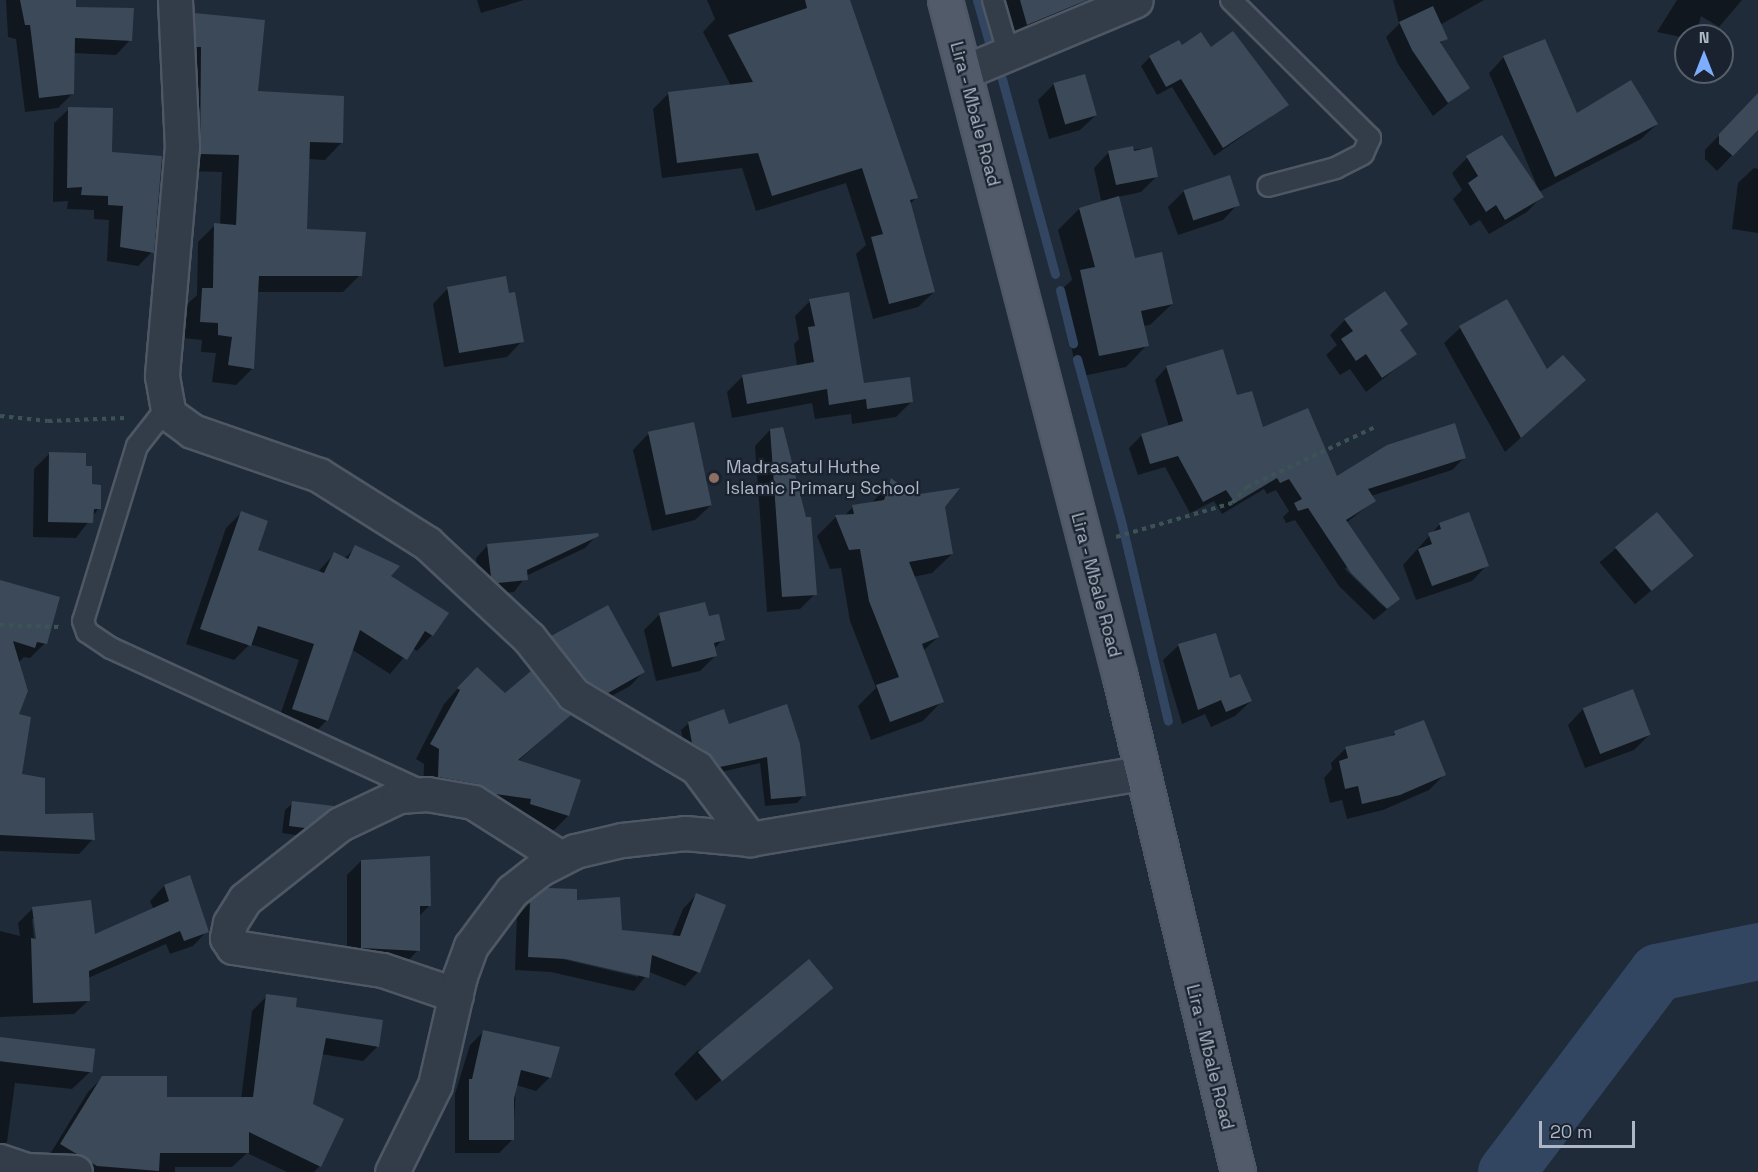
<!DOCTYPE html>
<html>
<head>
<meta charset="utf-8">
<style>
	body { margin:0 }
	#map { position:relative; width:1758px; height:1172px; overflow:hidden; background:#202b39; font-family:"Space Grotesk",sans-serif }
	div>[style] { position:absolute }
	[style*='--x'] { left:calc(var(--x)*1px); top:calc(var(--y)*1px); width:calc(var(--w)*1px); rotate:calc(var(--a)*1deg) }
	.shadow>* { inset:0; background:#0007; transform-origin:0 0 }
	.stream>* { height:9px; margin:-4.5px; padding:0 4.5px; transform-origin:4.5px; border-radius:4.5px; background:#324662 }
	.river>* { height:57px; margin:-28.5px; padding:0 28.5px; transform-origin:28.5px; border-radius:28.5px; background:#324662 }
	.building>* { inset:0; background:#3b4959; transform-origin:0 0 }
	.path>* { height:4px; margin-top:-2px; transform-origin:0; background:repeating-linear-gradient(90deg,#3c5355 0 4.5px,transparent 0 9px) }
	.roads { filter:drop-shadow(2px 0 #4e5764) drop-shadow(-2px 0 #4e5764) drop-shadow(0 2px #4e5764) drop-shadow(0 -2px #4e5764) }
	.lane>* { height:20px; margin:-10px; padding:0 10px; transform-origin:10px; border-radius:10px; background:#333c49 }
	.street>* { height:33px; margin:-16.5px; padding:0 16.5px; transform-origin:16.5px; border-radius:16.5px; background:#333c49 }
	.primary>* { height:33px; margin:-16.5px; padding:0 16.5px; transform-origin:16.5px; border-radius:16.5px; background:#515b6a }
	.dots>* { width:16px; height:16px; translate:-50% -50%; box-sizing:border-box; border:3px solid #19222e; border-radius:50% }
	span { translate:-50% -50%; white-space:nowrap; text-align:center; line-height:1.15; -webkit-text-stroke:4.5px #19222e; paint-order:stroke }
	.street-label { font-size:18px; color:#aeb7c6 }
	.poi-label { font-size:18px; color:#aeb7c6 }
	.left { translate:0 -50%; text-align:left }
	.north { position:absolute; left:1674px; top:24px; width:60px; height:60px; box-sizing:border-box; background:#19222e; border:2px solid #555e6b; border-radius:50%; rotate:0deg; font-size:16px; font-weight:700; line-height:24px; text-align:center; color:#aeb7c6 }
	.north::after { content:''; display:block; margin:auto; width:21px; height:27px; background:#7caefd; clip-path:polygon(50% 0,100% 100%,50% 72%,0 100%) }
	.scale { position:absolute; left:1539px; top:1121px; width:96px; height:27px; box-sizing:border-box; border:3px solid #aeb7c6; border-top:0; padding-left:8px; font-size:18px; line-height:21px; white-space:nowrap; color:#aeb7c6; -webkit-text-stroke:4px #19222e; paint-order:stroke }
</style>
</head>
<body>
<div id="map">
	<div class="shadow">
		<div style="clip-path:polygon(6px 0,74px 0,75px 8px,130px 40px,116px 55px,73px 53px,73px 93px,58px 108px,25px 112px,16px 39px,8px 37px)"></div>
		<div style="clip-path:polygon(477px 0,524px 0,481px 13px)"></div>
		<div style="clip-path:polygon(707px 0,849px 0,916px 198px,910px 204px,934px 292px,918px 307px,873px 319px,856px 254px,866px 245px,846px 183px,756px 211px,742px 168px,662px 178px,653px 109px,669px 93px,731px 86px,703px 32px,715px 19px)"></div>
		<div style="clip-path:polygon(1001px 0,1068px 0,1070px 6px,1085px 2px,1073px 14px,1011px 40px)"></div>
		<div style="clip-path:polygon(1393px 0,1484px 0,1440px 25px,1446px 38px,1439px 45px,1468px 87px,1433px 116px,1398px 64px,1386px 37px,1399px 24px)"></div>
		<div style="clip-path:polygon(1677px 0,1742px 0,1719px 27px,1701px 16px,1699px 24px,1685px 38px,1657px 32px)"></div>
		<div style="clip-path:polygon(195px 15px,256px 93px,342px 142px,325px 160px,308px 159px,306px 230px,360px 275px,343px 292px,257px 292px,253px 368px,236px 385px,212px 382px,216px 353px,201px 352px,202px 340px,183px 338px,185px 306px,197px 295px,198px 242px,215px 225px,220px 225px,222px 172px,184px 171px,178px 32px)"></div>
		<div style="clip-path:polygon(1182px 47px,1211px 49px,1287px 105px,1214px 156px,1172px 87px,1157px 95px,1141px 66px,1150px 57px)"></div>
		<div style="clip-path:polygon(1504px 57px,1576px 115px,1657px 124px,1641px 139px,1539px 192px,1542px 196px,1527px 212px,1489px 234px,1480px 220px,1470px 226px,1453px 199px,1462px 190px,1452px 173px,1467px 158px,1538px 188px,1489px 73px)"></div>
		<div style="clip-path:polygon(1084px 76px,1096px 115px,1080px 130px,1049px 139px,1038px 100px,1053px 85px)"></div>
		<div style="clip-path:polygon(1758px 106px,1758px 128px,1717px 171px,1705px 159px,1705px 150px,1735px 119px)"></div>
		<div style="clip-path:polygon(69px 109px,110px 154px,152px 252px,138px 266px,107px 261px,109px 220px,94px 219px,94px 210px,67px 209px,68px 201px,53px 202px,54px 123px)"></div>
		<div style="clip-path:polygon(1151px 148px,1157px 176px,1141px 192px,1118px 197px,1134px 260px,1172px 304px,1150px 325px,1143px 326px,1147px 345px,1126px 367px,1078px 377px,1059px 292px,1072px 280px,1058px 230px,1079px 209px,1109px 201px,1101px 200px,1094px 168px,1109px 152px)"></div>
		<div style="clip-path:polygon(1754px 168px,1758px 169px,1758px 233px,1732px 229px,1738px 183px)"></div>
		<div style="clip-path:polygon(1184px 191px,1238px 204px,1223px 220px,1178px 235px,1168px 207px)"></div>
		<div style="clip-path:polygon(448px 288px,522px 341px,507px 357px,444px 367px,433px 304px)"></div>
		<div style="clip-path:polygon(810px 301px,863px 385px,911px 402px,896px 417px,852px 424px,851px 414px,815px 419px,812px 403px,732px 418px,727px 392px,742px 377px,797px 366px,794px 344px,799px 339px,795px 316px)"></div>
		<div style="clip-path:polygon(1506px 301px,1546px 372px,1568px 395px,1505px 452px,1444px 343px,1460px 328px)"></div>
		<div style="clip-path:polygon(1345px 320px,1399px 331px,1415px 354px,1366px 392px,1350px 369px,1340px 375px,1326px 355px,1337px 345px,1330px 335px)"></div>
		<div style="clip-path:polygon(evenodd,1167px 367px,1236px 397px,1262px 429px,1337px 479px,1464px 458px,1452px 470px,1371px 496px,1374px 501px,1346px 523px,1398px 599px,1385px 611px,1374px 620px,1339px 586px,1295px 520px,1286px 523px,1283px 517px,1289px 511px,1276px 490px,1267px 494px,1264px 489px,1222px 514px,1214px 501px,1190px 513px,1165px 467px,1138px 475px,1129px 448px,1142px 435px,1169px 427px,1155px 380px,1167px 367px,1347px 567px,1380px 600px,1384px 607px,1345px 569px,1347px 567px)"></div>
		<div style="clip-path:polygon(770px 430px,815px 594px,800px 609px,767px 612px,755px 446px)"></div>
		<div style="clip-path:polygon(648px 434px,711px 505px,695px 520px,652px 531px,633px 450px)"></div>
		<div style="clip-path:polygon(49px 454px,85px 467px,99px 508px,76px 538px,33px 537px,34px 469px)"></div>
		<div style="clip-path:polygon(891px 480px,913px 497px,943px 507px,952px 554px,932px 573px,913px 577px,938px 637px,923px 651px,942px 701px,923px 721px,871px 740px,858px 706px,876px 688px,850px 621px,841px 568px,830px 569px,817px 536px,836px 517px,844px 516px,853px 507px,871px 504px)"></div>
		<div style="clip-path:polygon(241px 513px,256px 551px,317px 573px,334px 554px,344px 559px,356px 547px,389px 576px,432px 635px,417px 651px,412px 648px,390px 674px,351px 649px,327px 720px,312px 736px,277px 724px,299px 660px,250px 644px,234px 660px,186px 644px,226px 528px)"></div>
		<div style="left:1657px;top:514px;width:55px;height:75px;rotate:50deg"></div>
		<div style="clip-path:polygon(1440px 524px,1487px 565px,1472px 581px,1416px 600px,1403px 565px)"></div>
		<div style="clip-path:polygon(597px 535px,585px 548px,526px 576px,514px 592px,485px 595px,479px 590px,476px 558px,488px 545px)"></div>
		<div style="clip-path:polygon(0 582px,45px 643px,30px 658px,24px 657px,18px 663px,20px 775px,43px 815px,93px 839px,79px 854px,0 851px)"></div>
		<div style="clip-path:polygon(660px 614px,708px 618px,723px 639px,714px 649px,715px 656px,700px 671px,656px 681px,644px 630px)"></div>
		<div style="clip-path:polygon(552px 637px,643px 672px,630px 686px,593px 706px,538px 651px)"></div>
		<div style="clip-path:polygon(1179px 645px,1229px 680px,1251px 701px,1235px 716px,1211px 727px,1205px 714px,1182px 724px,1163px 660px)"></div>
		<div style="clip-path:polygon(462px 684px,557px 707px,569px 715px,517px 762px,568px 816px,553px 831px,423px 792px,424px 764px,416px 759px,444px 704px)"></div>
		<div style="clip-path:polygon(786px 706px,804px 795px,797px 803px,765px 806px,760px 763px,712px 774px,685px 750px,681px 730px,689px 723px,728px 725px)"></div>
		<div style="clip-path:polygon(1583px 709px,1649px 735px,1634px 750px,1585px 768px,1568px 725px)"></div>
		<div style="clip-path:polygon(1395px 733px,1444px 775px,1429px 790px,1383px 810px,1347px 819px,1342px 800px,1330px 803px,1324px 778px,1332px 769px,1331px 763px,1346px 748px,1389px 738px)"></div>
		<div style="clip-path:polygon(293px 803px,331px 807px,296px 835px,282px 833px,285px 810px)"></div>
		<div style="clip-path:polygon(361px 861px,430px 905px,418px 917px,418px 950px,404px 965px,347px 961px,347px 875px)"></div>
		<div style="clip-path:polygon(evenodd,189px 877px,207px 931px,193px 946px,170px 954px,166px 944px,88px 978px,89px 1000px,74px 1014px,0 1017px,0 931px,20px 936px,18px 923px,32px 909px,94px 937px,154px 910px,150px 901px,164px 886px,189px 877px,32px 919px,35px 919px,38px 946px,35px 947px,32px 919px)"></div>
		<div style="clip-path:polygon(evenodd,696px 895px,698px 972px,685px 986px,649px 972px,634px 991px,551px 972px,515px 970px,517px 916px,531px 902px,575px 902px,621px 931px,672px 936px,683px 909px,696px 895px,559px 955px,638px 974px,638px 977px,558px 958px,559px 955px)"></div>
		<div style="clip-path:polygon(831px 988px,696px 1101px,674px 1074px,697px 1051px)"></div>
		<div style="clip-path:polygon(267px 996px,378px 1046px,363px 1061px,321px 1054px,311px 1105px,320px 1166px,314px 1172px,287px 1172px,247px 1153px,232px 1167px,175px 1167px,175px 1172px,72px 1172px,47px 1159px,88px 1092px,103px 1077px,165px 1099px,241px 1099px,252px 1011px)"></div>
		<div style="clip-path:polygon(484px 1031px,550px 1077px,536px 1091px,516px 1085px,513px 1139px,499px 1153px,455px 1153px,455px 1094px,470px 1045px)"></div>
		<div style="clip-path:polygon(0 1038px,91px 1071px,72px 1089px,15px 1083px,7px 1142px,0 1149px)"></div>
	</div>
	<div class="stream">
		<div style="--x:977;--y:0;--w:51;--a:74.1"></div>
		<div style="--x:1002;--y:79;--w:202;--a:74.8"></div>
		<div style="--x:1060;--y:290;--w:55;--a:76.2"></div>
		<div style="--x:1077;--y:359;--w:172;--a:74.8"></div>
		<div style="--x:1122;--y:525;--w:201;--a:76.8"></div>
	</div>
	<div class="river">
		<div style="--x:1506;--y:1172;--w:251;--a:-52.9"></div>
		<div style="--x:1657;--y:972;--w:103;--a:-11.7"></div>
	</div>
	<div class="building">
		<div style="clip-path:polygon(20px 0,76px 0,76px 7px,134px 8px,132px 41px,75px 38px,74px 94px,39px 98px,30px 25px,25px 25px)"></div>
		<div style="clip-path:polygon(805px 0,850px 0,918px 198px,910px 200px,935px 292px,889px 304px,871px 237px,883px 234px,862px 168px,772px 196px,758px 153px,677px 163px,668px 92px,753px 82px,728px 35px,807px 8px)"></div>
		<div style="clip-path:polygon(1020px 0,1087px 0,1027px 25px)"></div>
		<div style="clip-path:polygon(1433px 6px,1448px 39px,1440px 42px,1470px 88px,1448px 103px,1412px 50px,1399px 22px)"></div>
		<div style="clip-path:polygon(194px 13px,265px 20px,258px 91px,344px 96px,343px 143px,310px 142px,307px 229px,366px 232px,362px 276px,259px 276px,254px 369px,228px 365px,232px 337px,218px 335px,218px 323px,200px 322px,202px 288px,213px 288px,214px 223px,236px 225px,239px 155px,200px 154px,201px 47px,196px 47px)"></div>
		<div style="clip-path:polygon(1233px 31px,1289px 105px,1223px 148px,1181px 79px,1166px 87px,1149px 56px,1179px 40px,1182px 45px,1201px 32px,1211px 47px)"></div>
		<div style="clip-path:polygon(1545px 39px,1577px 113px,1631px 80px,1658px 124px,1555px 177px,1503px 56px)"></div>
		<div style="left:1085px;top:74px;width:43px;height:33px;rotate:74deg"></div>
		<div style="clip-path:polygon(1758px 93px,1758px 130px,1733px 156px,1719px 144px,1719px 134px)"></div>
		<div style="clip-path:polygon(68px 107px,113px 108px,112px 152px,162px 156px,154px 253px,120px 247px,123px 206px,108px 205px,108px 196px,81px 195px,82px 187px,67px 188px)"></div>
		<div style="clip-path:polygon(1502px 135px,1544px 197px,1505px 220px,1496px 205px,1486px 212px,1468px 183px,1478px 176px,1466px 156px)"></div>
		<div style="clip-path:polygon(1133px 146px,1134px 151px,1152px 147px,1158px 177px,1116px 185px,1108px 151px)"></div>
		<div style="left:1230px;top:175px;width:32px;height:49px;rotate:72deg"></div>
		<div style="clip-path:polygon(1119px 196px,1135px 258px,1162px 252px,1173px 304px,1141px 311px,1149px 346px,1099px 356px,1080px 270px,1095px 267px,1079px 208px)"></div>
		<div style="clip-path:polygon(506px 276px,509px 293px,515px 292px,524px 342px,459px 353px,447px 287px)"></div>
		<div style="clip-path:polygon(1385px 291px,1408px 324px,1400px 330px,1417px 354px,1382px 378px,1366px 354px,1356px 361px,1341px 339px,1353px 331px,1344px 319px)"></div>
		<div style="clip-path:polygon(849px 292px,864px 383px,910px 377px,913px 402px,867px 409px,866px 399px,829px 405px,827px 389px,747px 404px,742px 375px,814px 362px,808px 327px,815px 326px,809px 299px)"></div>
		<div style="clip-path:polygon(1507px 299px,1547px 369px,1563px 355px,1586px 380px,1521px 438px,1459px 326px)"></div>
		<div style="clip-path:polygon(1223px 349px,1237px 395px,1252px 391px,1263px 427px,1308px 408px,1337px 476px,1387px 445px,1455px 423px,1466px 458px,1368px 489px,1376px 501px,1346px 520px,1400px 599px,1387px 609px,1351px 573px,1308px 508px,1298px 511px,1294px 503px,1302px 499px,1289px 479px,1280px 483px,1277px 478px,1235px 503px,1226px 490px,1203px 502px,1178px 456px,1150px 464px,1141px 434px,1183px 421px,1166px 366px)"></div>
		<div style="left:694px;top:422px;width:85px;height:47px;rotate:78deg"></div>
		<div style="clip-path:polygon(783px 427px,806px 517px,811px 517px,817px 595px,782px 597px,770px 429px)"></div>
		<div style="clip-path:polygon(49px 452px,86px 453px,86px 466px,92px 466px,92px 484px,101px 485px,101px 509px,94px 509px,93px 523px,48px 522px)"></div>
		<div style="clip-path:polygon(891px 478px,913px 495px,960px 488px,945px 507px,953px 554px,909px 562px,939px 637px,922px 644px,944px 702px,890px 722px,876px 685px,899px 677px,869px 601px,860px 549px,849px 550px,835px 515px,854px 514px,852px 505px,884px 500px)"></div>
		<div style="clip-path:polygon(241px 511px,268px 521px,258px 550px,324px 573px,334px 552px,348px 559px,355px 545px,400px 566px,391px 576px,449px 613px,433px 636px,425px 631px,407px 660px,360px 630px,328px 721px,292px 709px,314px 644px,258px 626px,251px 646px,200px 629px)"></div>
		<div style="clip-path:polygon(1469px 512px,1489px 566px,1432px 586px,1418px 549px,1432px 544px,1428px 533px,1441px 529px,1439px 523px)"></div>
		<div style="left:1657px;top:512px;width:57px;height:55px;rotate:50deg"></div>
		<div style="clip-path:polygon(598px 533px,599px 536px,527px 570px,528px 580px,498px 583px,491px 577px,487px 544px)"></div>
		<div style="clip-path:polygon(0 580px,60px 597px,47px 644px,37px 642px,35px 648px,13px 641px,28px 691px,19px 714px,31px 717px,22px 774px,45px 778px,45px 814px,93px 813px,95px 840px,0 835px)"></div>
		<div style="clip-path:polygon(705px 602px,709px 616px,719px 614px,725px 640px,714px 643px,717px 656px,672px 667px,659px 613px)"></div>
		<div style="clip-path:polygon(608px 605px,645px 672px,608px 693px,586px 680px,551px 636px)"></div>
		<div style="clip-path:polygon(1216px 633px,1230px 678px,1240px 674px,1252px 701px,1226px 712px,1221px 700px,1198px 710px,1178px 644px)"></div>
		<div style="clip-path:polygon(477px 667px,505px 693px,531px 671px,558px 706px,571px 715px,518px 760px,581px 780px,569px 816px,530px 804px,531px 799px,495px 794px,477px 784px,438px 777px,439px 749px,430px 744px,460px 690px,457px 688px)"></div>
		<div style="left:1633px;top:689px;width:49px;height:54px;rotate:69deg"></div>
		<div style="clip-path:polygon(787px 704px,800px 744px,806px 796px,771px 799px,767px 757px,720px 767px,707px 752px,692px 743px,688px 722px,724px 709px,729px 724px)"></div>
		<div style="clip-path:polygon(1424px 720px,1446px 775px,1400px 795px,1362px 804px,1358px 786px,1345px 789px,1339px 761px,1348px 758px,1345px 747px,1395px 735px,1394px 731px)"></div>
		<div style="clip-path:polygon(292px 801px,334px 806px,305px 828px,289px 826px)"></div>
		<div style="clip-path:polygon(430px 856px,431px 906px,420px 906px,420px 951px,361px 948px,361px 860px)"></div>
		<div style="clip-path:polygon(190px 875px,209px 932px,184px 941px,180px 931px,89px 971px,90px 1001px,33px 1003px,31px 938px,36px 939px,32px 907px,91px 900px,95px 934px,169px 901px,164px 885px)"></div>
		<div style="clip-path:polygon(547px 888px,577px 889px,577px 900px,620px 897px,622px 930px,680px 936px,696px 893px,726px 905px,700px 973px,652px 955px,649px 978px,566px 959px,528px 957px,530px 901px)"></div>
		<div style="left:809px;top:959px;width:38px;height:145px;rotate:50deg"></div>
		<div style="clip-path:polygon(266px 994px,297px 998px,296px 1007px,383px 1020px,379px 1047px,326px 1038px,313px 1104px,344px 1119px,321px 1167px,249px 1132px,249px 1153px,160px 1153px,159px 1171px,97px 1166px,60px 1144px,102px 1076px,167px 1076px,167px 1097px,253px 1097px)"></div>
		<div style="clip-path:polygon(483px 1030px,560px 1047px,551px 1078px,521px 1070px,514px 1099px,514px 1140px,469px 1140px,469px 1079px,472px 1079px)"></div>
		<div style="left:0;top:1037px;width:96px;height:24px;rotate:7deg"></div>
	</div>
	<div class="path">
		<div style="--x:0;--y:416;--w:48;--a:5.9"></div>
		<div style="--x:48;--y:421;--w:77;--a:-2.2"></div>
		<div style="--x:1116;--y:537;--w:121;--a:-16.3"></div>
		<div style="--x:1232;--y:503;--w:22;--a:-47"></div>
		<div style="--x:1247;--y:487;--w:141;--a:-25.1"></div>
		<div style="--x:0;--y:625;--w:59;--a:1.9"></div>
	</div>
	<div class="roads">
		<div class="lane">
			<div style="--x:993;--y:0;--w:57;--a:73.8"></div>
			<div style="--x:1231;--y:0;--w:196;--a:44.8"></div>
			<div style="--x:1370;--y:138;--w:17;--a:114"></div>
			<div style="--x:1363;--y:154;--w:30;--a:153"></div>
			<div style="--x:1336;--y:168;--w:70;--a:165.2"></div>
			<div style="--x:166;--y:409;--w:47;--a:128.1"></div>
			<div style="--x:137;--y:446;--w:183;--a:107.1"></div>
			<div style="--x:83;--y:621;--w:12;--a:70"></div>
			<div style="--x:87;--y:632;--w:29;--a:34"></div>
			<div style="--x:111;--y:648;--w:342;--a:24.7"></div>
		</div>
		<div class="street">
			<div style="--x:175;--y:0;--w:146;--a:87.3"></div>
			<div style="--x:182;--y:146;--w:231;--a:95"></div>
			<div style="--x:162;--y:376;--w:39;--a:80"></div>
			<div style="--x:169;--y:414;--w:29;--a:36"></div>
			<div style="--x:192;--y:431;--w:134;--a:19.1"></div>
			<div style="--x:319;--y:475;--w:128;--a:32.2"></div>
			<div style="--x:427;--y:543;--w:139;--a:43"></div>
			<div style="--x:529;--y:638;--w:71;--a:51.8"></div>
			<div style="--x:573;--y:694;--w:144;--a:30.8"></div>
			<div style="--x:697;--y:768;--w:89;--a:53.3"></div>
			<div style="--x:964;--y:72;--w:186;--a:-22.7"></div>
			<div style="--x:456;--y:995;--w:78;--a:-161.3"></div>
			<div style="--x:382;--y:970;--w:151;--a:-171.2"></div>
			<div style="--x:233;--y:947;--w:11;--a:-124"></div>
			<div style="--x:227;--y:938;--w:15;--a:-79"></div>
			<div style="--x:230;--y:923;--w:28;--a:-58"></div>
			<div style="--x:245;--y:899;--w:121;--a:-38.3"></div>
			<div style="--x:340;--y:824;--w:65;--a:-25.4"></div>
			<div style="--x:399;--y:796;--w:28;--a:-4"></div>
			<div style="--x:427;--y:794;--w:47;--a:9.9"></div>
			<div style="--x:473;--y:802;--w:104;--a:32.5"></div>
			<div style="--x:0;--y:1161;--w:28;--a:19"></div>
			<div style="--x:26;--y:1170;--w:49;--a:2.3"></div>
			<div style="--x:392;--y:1172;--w:97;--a:-63.7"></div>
			<div style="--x:435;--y:1085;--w:112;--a:-77.1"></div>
			<div style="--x:460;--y:976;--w:32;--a:-70"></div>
			<div style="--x:471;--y:946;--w:69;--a:-53.3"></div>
			<div style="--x:512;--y:891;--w:36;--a:-38"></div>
			<div style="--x:540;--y:869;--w:39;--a:-27"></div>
			<div style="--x:575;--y:851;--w:48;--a:-13.2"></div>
			<div style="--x:622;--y:840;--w:63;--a:-6.3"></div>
			<div style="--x:685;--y:833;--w:65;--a:5.3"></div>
			<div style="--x:750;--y:839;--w:398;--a:-9.6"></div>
		</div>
		<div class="primary">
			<div style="--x:945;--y:0;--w:699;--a:75.51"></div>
			<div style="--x:1120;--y:677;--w:509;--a:76.59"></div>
		</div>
	</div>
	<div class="dots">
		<div style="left:714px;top:478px;background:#8d6e63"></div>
	</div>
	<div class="street-label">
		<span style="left:975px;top:114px;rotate:75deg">Lira - Mbale Road</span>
		<span style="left:1096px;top:585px;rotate:75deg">Lira - Mbale Road</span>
		<span style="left:1210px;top:1057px;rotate:76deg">Lira - Mbale Road</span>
	</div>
	<div class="poi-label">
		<span class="left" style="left:726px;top:478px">Madrasatul Huthe<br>Islamic Primary School</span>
	</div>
	<div class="north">N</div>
	<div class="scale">20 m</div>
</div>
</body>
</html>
